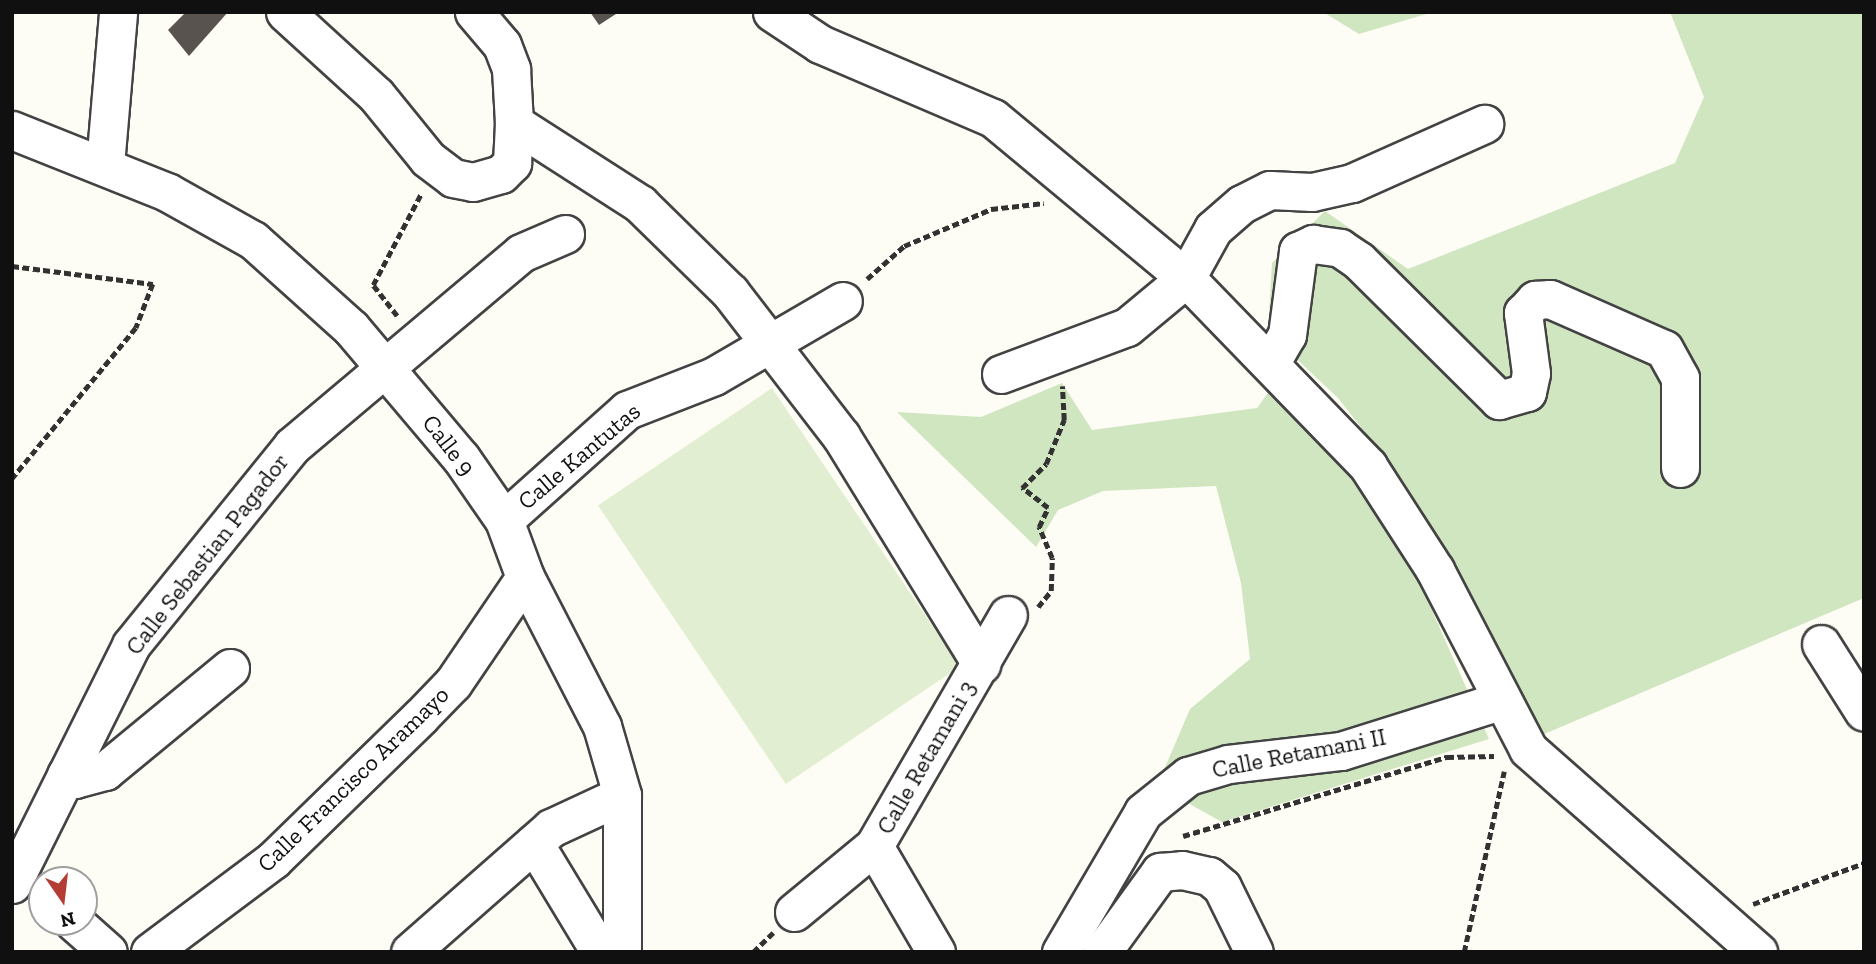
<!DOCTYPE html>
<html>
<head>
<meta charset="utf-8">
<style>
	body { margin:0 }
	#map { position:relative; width:1876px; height:964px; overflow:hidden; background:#fefdf5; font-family:"Zilla Slab",serif }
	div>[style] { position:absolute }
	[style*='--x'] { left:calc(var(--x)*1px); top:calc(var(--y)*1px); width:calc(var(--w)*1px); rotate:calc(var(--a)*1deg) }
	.green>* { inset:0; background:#d0e6c0 }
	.pitch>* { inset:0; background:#e1eed1; transform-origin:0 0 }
	.building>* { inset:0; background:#58534e }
	.path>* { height:4.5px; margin-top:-2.25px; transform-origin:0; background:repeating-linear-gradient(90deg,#323232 0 7px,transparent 0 10.5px) }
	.roads { filter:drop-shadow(2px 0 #434343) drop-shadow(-2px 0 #434343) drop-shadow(0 2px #434343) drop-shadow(0 -2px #434343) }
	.minor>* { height:37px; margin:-18.5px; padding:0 18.5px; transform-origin:18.5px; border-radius:18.5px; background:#fff }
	span { translate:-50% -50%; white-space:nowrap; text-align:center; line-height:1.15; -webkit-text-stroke:7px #fff; paint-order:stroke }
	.street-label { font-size:24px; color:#101010 }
	.frame { position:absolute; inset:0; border:14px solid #101010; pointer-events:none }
	.north { position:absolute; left:28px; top:866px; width:70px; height:70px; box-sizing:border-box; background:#fff; border:2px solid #9f9f9f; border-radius:50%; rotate:166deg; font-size:19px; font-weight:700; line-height:28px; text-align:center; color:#101010 }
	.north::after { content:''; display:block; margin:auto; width:24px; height:32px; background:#b43c34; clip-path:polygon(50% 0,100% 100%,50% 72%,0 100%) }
</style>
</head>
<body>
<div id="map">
	<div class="green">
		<div style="clip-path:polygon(1323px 12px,1433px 12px,1359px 34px)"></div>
		<div style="clip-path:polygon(1670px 12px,1864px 12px,1864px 598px,1535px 738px,1490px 629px,1404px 482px,1338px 398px,1268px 332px,1272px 263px,1325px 211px,1408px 269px,1675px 163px,1704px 97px)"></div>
		<div style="clip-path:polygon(1062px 383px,1092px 430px,1257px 408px,1270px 390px,1341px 465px,1411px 563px,1489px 739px,1222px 822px,1157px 786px,1190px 709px,1250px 659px,1241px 583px,1216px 486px,1103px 491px,1058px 510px,1036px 547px,897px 412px,981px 417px)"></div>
	</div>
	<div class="pitch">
		<div style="left:772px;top:388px;width:336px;height:210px;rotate:56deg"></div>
	</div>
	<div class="building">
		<div style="clip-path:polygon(186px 12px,228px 12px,189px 56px,168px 30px)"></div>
		<div style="clip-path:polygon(590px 12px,619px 12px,599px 25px)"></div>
	</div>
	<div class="path">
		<div style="--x:12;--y:266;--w:142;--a:7.3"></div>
		<div style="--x:153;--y:284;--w:47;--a:111.1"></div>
		<div style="--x:136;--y:328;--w:195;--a:129.4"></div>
		<div style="--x:867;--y:279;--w:50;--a:-41.7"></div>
		<div style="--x:904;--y:246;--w:95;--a:-23"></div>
		<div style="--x:991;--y:209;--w:53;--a:-6.5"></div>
		<div style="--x:397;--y:316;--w:39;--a:-128"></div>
		<div style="--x:373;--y:285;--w:103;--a:-62.2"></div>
		<div style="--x:1038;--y:607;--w:21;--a:-51"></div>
		<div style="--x:1051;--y:591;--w:33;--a:-88"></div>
		<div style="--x:1052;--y:558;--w:34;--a:-113"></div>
		<div style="--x:1039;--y:527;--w:21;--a:-65"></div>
		<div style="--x:1048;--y:508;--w:33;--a:-142"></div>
		<div style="--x:1022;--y:488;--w:34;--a:-45"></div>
		<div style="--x:1046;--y:464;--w:48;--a:-67.8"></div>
		<div style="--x:1064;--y:420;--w:34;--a:-93"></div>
		<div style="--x:1183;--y:836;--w:276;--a:-16.7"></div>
		<div style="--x:1447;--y:757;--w:47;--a:-1.2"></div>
		<div style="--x:1753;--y:904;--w:118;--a:-20.3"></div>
		<div style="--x:753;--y:952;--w:28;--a:-44"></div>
		<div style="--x:1464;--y:952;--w:185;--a:-77.5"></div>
	</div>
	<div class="roads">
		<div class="minor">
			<div style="--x:285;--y:12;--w:123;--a:42.4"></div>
			<div style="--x:376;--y:95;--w:82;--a:50.9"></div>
			<div style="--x:428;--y:159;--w:31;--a:37"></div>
			<div style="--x:453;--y:178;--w:20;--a:11"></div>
			<div style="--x:473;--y:182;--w:29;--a:-16"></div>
			<div style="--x:501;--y:174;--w:16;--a:-45"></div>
			<div style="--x:512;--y:163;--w:40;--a:-87.1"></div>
			<div style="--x:474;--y:12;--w:43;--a:49.7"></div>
			<div style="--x:502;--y:45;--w:26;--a:69"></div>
			<div style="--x:511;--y:69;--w:54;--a:86.8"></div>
			<div style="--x:514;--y:123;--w:150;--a:32.7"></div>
			<div style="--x:640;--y:204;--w:126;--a:44.4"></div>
			<div style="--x:730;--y:292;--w:182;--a:52.4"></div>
			<div style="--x:841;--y:436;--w:268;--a:58.4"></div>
			<div style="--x:772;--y:12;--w:58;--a:33.7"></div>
			<div style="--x:820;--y:44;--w:188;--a:23.2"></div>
			<div style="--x:993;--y:118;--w:251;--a:39.7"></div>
			<div style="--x:1186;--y:278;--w:262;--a:45.9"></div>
			<div style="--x:1368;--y:466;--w:124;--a:57.2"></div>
			<div style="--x:1435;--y:570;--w:202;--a:62.5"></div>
			<div style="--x:1528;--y:749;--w:307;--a:41.4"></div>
			<div style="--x:12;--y:130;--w:167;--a:21.8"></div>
			<div style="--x:167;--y:192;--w:98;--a:29.2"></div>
			<div style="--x:253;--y:240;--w:132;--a:41.9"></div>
			<div style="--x:351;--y:328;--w:170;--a:49.8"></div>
			<div style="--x:461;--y:458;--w:75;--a:55.3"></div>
			<div style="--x:504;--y:520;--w:61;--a:69.8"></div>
			<div style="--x:525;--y:577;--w:168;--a:62.7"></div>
			<div style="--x:602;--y:726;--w:72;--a:73.8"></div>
			<div style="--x:622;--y:795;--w:157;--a:90"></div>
			<div style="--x:105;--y:165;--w:154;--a:-85.1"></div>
			<div style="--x:1270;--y:364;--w:34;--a:-60"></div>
			<div style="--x:1287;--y:335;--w:85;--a:-82.5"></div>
			<div style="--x:1298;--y:251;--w:17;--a:-25"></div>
			<div style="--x:1313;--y:244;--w:27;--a:8"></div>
			<div style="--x:1340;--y:248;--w:22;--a:34"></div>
			<div style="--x:1358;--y:260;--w:199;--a:44.8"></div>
			<div style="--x:1499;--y:400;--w:29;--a:-16"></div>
			<div style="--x:1527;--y:392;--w:19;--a:-78"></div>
			<div style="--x:1531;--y:373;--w:61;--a:-97.6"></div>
			<div style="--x:1523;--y:313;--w:18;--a:-47"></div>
			<div style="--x:1535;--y:300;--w:15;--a:-4"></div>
			<div style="--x:1550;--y:299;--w:124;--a:23.7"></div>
			<div style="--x:1664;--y:349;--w:33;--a:61"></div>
			<div style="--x:1680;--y:378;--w:90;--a:90"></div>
			<div style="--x:1001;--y:374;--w:134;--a:-20.5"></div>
			<div style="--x:1127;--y:327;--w:77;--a:-39.7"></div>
			<div style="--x:1186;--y:278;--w:56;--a:-61.1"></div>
			<div style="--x:1213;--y:229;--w:38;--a:-41"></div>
			<div style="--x:1242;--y:204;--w:31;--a:-27"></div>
			<div style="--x:1270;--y:190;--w:42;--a:2.7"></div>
			<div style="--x:1312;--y:192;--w:41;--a:-12.7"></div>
			<div style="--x:1352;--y:183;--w:145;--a:-24.1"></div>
			<div style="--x:504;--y:520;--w:165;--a:-41.8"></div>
			<div style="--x:627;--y:410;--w:93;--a:-21.3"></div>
			<div style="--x:714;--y:376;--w:149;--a:-30.2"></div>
			<div style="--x:1821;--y:644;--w:80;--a:57.7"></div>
			<div style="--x:66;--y:775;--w:10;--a:24"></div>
			<div style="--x:75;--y:779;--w:31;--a:-15"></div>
			<div style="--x:105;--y:771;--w:162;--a:-39.5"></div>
			<div style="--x:534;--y:843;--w:127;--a:58.8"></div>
			<div style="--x:874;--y:846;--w:123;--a:59.7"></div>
			<div style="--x:12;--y:884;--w:267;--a:-63.5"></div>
			<div style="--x:131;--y:645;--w:256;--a:-51"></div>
			<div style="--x:292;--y:446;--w:299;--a:-40.1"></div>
			<div style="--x:521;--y:253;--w:48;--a:-23.4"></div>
			<div style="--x:794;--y:912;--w:104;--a:-39.5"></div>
			<div style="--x:874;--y:846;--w:267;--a:-59.9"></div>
			<div style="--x:74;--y:922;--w:45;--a:41.4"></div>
			<div style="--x:150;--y:952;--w:154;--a:-36.8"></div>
			<div style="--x:273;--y:860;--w:206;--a:-44.2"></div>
			<div style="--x:421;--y:716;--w:46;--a:-45.9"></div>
			<div style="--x:453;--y:683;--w:128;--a:-55.8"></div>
			<div style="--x:410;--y:952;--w:188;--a:-41.3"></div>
			<div style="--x:551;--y:828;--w:78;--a:-24.9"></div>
			<div style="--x:1061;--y:952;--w:162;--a:-59.6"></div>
			<div style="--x:1143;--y:812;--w:58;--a:-38.7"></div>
			<div style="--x:1188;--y:776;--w:42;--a:-16.7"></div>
			<div style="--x:1228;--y:764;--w:114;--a:-6.6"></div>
			<div style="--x:1341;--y:751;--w:167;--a:-17.5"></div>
			<div style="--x:1102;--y:952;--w:99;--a:-54.1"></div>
			<div style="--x:1160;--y:872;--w:22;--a:-5"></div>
			<div style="--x:1182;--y:870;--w:28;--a:13"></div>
			<div style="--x:1209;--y:876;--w:17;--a:40"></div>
			<div style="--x:1222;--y:887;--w:72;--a:63.8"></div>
		</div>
	</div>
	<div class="street-label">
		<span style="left:449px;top:445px;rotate:52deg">Calle 9</span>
		<span style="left:579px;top:456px;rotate:-40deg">Calle Kantutas</span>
		<span style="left:207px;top:554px;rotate:-52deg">Calle Sebastian Pagador</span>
		<span style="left:1299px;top:753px;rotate:-11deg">Calle Retamani II</span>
		<span style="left:926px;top:757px;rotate:-60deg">Calle Retamani 3</span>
		<span style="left:353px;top:779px;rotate:-44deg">Calle Francisco Aramayo</span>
	</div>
	<div class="frame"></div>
	<div class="north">N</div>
</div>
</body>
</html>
